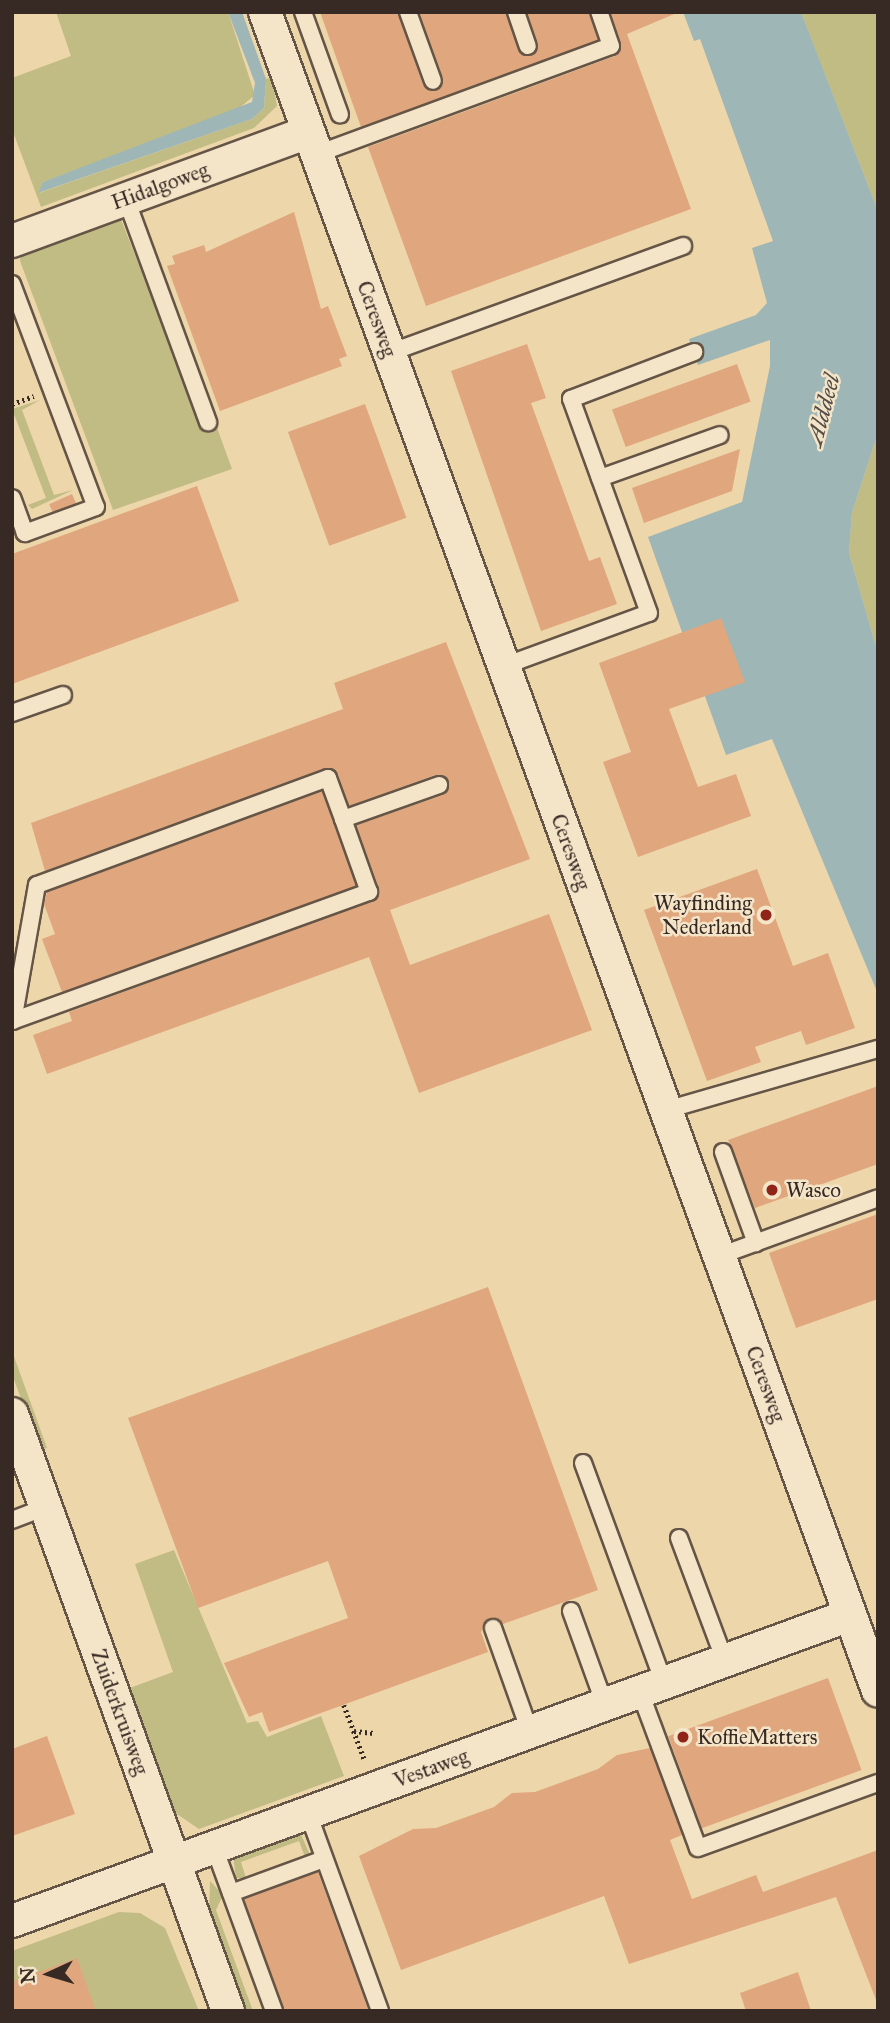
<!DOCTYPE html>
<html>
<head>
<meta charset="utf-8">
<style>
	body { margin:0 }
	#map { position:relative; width:890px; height:2023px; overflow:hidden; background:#eed6ab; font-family:"IM FELL Great Primer",serif }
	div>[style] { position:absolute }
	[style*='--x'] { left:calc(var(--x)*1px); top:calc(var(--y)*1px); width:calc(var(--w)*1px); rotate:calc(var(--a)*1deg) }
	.green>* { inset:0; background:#c0bc84 }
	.water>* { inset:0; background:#9eb6b5 }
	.building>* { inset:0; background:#e0a67d; transform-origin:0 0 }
	.path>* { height:4.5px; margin-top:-2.25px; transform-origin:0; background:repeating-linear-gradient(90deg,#372a24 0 2px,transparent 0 5.5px) }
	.roads { filter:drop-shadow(2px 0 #655546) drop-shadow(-2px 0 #655546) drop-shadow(0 2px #655546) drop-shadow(0 -2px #655546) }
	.service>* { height:16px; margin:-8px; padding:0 8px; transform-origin:8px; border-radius:8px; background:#f4e4c8 }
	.minor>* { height:32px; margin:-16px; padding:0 16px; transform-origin:16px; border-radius:16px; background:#f4e4c8 }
	.dots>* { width:19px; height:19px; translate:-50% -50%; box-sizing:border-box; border:4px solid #f4e4c8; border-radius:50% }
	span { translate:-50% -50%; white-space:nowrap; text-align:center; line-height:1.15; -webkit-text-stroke:5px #f4e4c8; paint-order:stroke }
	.street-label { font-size:21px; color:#372a24 }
	.poi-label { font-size:21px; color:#372a24 }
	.right { translate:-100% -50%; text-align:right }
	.left { translate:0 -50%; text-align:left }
	.water-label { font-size:23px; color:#514d48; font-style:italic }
	.frame { position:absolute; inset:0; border:14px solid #372a24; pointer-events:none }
	.north { position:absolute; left:14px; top:1939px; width:70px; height:70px; -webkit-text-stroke:5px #f4e4c8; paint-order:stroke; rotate:266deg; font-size:19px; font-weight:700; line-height:28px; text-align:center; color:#372a24 }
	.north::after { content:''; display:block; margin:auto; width:24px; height:32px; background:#372a24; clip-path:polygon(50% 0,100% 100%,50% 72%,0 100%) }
</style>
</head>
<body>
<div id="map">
	<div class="green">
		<div style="clip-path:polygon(56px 12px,228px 12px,255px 95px,232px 114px,43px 182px,39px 193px,252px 119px,264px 108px,266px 79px,272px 77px,277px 106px,254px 128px,41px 207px,12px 129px,12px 78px,71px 56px)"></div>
		<div style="clip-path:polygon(801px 12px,878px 12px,878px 211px,817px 54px)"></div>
		<div style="clip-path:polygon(120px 217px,203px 428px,216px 425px,232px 469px,113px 510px,20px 261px,21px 254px)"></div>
		<div style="clip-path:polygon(40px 400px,22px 410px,54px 495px,73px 490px,32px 509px,28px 505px,46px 498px,12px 409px)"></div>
		<div style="clip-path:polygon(878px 433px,878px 653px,849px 553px,852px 513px)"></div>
		<div style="clip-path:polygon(12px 1351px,47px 1448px,40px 1450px,12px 1374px)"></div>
		<div style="clip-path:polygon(174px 1550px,247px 1723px,258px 1721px,267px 1737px,321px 1716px,344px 1776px,199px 1829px,174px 1812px,127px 1689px,173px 1672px,135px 1564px)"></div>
		<div style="clip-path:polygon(300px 1832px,310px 1855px,305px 1857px,299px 1841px,241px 1862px,246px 1878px,236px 1878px,233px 1856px)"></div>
		<div style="clip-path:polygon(210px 1881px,223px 1895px,216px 1910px,253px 2011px,244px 2011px,209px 1915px)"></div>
		<div style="clip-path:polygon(119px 1912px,140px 1913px,165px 1928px,199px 2011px,12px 2011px,12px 1951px)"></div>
	</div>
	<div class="water">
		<div style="clip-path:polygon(228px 12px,242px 12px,266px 79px,264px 108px,252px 119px,38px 193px,43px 182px,252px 102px,255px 83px)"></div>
		<div style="clip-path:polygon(683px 12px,801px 12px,878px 211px,878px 433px,852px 513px,849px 553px,878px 653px,878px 994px,772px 739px,726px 755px,648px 537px,742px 502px,770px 366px,770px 340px,698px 365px,689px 339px,756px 315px,767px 303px,752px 248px,773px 241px,700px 39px,694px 41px)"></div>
	</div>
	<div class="building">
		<div style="clip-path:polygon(320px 12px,398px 12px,423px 85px,432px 91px,443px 78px,419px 12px,506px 12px,527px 56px,538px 47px,527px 12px,589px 12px,598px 40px,361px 127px)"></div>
		<div style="clip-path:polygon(610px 12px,679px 12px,627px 34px,691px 209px,426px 306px,368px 147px,615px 56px,621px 43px)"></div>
		<div style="clip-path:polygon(294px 212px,321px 309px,328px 306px,347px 356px,339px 359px,342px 366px,220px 411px,167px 266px,175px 264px,172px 256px,204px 245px,206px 252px)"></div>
		<div style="clip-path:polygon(527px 344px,546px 398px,531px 403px,589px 561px,600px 557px,617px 604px,541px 631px,451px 371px)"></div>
		<div style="left:737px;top:364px;width:40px;height:133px;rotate:70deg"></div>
		<div style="left:365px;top:404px;width:121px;height:82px;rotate:70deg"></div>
		<div style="clip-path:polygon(740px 449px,732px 491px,644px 523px,632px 488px)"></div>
		<div style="clip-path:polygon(197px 486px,239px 601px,12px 684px,12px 554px)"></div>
		<div style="left:72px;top:494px;width:10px;height:25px;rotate:66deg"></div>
		<div style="clip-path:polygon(721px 618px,745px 682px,669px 709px,698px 787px,736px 774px,751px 816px,638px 857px,603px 762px,631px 752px,599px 663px)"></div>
		<div style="clip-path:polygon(446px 642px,530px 859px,390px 910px,410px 965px,549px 914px,592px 1030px,419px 1093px,369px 957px,47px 1074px,33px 1035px,72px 1021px,69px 1012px,377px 899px,379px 888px,356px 825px,443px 795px,449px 782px,435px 775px,349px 806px,338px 774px,325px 768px,45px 871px,31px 823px,343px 709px,334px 683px)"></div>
		<div style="clip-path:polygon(322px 791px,356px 886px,62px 992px,42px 939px,55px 934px,44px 904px,47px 892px)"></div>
		<div style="clip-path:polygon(757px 869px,793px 966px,828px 953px,855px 1028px,806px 1045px,801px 1031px,755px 1047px,761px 1062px,707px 1081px,644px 910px)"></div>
		<div style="clip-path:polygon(878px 1086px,878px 1164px,755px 1208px,728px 1140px)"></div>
		<div style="clip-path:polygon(878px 1214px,878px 1299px,796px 1328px,769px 1253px)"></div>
		<div style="clip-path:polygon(488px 1287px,598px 1590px,503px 1624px,489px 1618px,481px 1632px,488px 1652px,269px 1732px,262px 1712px,249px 1717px,224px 1663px,348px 1618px,328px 1561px,198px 1608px,128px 1418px)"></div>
		<div style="left:828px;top:1678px;width:98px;height:170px;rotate:70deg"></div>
		<div style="clip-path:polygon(47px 1736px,75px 1814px,12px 1836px,12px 1749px)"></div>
		<div style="clip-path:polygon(650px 1748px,682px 1835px,670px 1840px,692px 1899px,756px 1875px,763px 1892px,878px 1850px,878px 2005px,836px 1897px,629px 1964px,604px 1896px,401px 1970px,359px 1856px,413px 1829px,436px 1828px,494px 1807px,512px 1793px,535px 1792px,598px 1769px,617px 1755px)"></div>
		<div style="clip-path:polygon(318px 1872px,369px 2011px,284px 2011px,244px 1899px)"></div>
		<div style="clip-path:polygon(77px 1958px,96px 2011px,12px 2011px,12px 1982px)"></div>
		<div style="clip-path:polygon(798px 1972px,811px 2011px,746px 2011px,740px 1993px)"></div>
	</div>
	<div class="path">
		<div style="--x:12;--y:404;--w:23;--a:-20"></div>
		<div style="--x:344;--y:1705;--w:60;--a:69.4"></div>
		<div style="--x:354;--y:1731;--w:20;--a:6"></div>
	</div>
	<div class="roads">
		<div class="service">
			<div style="--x:303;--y:12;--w:109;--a:70.2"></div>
			<div style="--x:408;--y:12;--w:73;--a:70.1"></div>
			<div style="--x:516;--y:12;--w:36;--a:71"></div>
			<div style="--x:317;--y:154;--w:313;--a:-20.2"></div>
			<div style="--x:611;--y:46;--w:36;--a:-109"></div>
			<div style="--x:126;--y:199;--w:238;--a:69.8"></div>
			<div style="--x:12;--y:284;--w:238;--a:69.4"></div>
			<div style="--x:96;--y:507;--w:76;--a:159.9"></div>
			<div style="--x:25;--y:533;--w:37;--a:-110"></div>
			<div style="--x:389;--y:353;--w:313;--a:-20"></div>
			<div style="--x:600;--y:478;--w:127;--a:-19.7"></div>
			<div style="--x:504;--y:666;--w:154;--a:-20.1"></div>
			<div style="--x:649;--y:613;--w:228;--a:-110"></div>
			<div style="--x:571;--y:399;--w:132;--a:-20.9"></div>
			<div style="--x:12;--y:713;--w:54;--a:-19.4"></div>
			<div style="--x:12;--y:1021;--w:380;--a:-19.9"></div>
			<div style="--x:369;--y:892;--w:77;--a:-109.6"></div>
			<div style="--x:13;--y:1021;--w:138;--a:-80"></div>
			<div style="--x:37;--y:885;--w:310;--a:-20.2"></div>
			<div style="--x:328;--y:778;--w:44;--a:69.9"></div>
			<div style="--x:343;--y:819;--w:102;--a:-19.5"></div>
			<div style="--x:666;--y:1110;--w:221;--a:-16.1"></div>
			<div style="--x:723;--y:1152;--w:97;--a:70.1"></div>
			<div style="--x:719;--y:1256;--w:169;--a:-20"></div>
			<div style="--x:583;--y:1463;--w:234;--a:69.8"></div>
			<div style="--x:12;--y:1520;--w:36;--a:-21"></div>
			<div style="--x:679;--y:1538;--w:131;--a:69.5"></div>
			<div style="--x:571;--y:1611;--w:100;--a:70.1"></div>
			<div style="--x:493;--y:1628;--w:110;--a:70.4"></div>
			<div style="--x:640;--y:1692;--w:166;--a:69.6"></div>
			<div style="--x:698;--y:1848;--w:191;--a:-19.9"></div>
			<div style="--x:308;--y:1813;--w:211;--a:70"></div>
			<div style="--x:214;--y:1847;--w:175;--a:69.9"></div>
			<div style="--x:231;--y:1893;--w:99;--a:-20.1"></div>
		</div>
		<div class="minor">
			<div style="--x:265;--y:12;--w:1787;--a:69.94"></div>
			<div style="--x:12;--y:241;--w:315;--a:-20.2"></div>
			<div style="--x:12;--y:1414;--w:635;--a:70.11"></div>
			<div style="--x:12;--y:1921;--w:892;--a:-20.06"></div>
		</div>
	</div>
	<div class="dots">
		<div style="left:766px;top:915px;background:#8f2418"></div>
		<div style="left:772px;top:1190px;background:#8f2418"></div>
		<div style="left:683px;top:1737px;background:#8f2418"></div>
	</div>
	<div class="street-label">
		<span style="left:160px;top:186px;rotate:-20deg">Hidalgoweg</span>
		<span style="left:377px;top:319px;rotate:70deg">Ceresweg</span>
		<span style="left:571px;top:852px;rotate:70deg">Ceresweg</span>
		<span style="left:766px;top:1384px;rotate:70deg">Ceresweg</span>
		<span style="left:120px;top:1712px;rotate:70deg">Zuiderkruisweg</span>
		<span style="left:431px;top:1768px;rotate:-20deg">Vestaweg</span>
	</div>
	<div class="poi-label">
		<span class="right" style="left:752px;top:915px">Wayfinding<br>Nederland</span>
		<span class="left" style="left:786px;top:1190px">Wasco</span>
		<span class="left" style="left:697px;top:1737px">KoffieMatters</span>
	</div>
	<div class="water-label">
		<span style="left:823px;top:410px;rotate:-75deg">Alddeel</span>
	</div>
	<div class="frame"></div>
	<div class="north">N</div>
</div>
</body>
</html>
